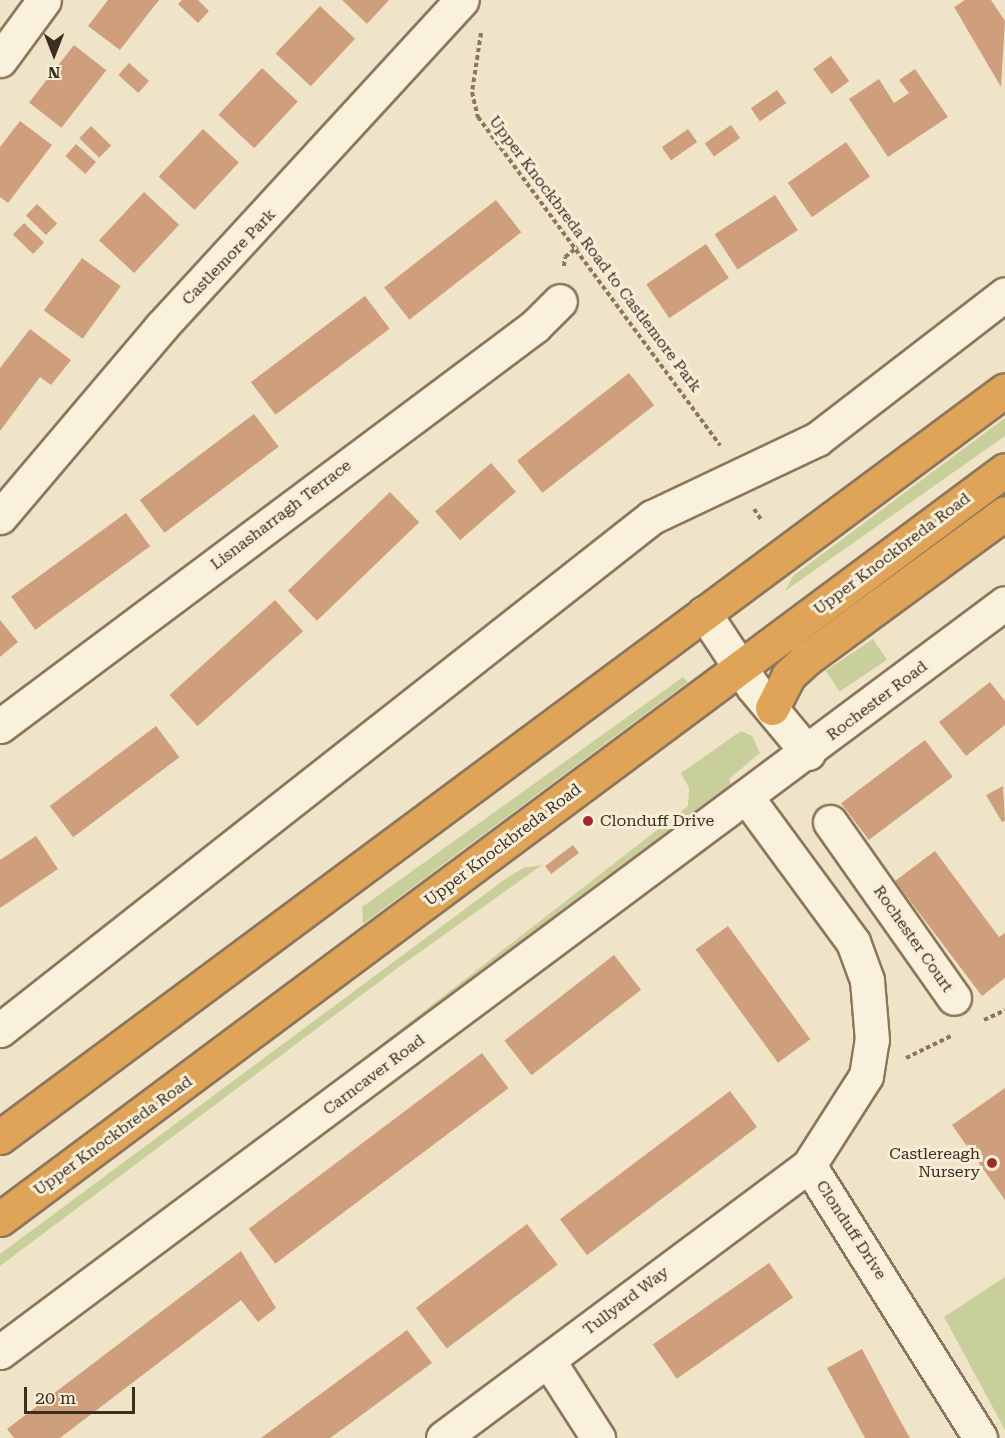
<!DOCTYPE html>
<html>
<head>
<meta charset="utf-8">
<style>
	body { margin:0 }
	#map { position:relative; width:1005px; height:1438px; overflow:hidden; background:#f0e4c8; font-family:"Roboto Serif",serif }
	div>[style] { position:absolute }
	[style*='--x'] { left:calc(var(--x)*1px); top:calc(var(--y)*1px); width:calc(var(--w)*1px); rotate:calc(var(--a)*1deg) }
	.green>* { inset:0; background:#c9cf9b; transform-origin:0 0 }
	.building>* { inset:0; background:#cf9f7d; transform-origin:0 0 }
	.path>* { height:4px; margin-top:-2px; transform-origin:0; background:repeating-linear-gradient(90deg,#8d765c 0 4.5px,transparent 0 7.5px) }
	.roads { filter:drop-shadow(2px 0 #8d765c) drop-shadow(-2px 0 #8d765c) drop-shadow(0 2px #8d765c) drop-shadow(0 -2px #8d765c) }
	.minor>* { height:33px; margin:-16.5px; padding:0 16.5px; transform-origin:16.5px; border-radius:16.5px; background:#faf1dc }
	.highway>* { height:33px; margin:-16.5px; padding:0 16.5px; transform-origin:16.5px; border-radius:16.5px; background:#e0a458 }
	.dots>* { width:16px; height:16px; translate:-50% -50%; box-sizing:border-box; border:3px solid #f7eed8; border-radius:50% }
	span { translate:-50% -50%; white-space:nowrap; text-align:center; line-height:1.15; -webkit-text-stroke:6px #f7eed8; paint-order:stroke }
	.street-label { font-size:16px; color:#3d2e20 }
	.poi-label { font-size:16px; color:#3d2e20 }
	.left { translate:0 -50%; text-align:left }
	.right { translate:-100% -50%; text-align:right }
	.north { position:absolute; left:24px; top:24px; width:60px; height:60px; -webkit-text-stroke:4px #f7eed8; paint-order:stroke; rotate:180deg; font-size:16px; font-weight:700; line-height:24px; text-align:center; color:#3d2e20 }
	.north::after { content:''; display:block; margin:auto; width:21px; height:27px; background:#3d2e20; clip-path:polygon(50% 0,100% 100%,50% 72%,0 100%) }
	.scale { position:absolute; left:24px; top:1387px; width:111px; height:27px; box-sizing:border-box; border:3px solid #3d2e20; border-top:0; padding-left:8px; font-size:18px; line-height:21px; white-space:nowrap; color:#3d2e20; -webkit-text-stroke:4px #f7eed8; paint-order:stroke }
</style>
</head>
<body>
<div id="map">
	<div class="green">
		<div style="clip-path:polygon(1005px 418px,1005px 436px,785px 591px,793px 576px)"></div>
		<div style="left:873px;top:639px;width:25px;height:57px;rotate:56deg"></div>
		<div style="clip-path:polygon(683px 677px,688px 682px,363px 924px,362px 907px)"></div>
		<div style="clip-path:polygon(741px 731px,752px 736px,760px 753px,729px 779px,733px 791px,356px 1064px,688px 806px,689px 788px,681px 773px)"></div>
		<div style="clip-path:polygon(542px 865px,399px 967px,0 1266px,0 1254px,504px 880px,523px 868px)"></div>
		<div style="clip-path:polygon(1005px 1277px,1005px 1430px,944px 1317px)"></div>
	</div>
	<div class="building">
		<div style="clip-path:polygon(108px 0,159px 0,120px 50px,88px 26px)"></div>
		<div style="clip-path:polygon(182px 0,198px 0,209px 11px,198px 23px,178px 4px)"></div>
		<div style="clip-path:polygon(342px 0,389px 0,367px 24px)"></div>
		<div style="clip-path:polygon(965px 0,991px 0,1005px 21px,1001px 87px,954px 7px)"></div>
		<div style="left:320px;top:6px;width:48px;height:65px;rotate:43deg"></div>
		<div style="left:74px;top:45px;width:41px;height:73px;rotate:38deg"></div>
		<div style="left:831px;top:56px;width:31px;height:22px;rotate:54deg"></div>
		<div style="left:129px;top:63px;width:27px;height:16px;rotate:42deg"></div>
		<div style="left:262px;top:68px;width:49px;height:64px;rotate:43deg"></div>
		<div style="clip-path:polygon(915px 69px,948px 117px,888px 157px,849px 99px,879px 79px,894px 103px,909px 93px,899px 80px)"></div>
		<div style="left:777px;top:90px;width:16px;height:32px;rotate:55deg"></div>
		<div style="clip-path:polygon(20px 121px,52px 145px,8px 203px,0 197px,0 147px)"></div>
		<div style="left:731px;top:125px;width:16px;height:32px;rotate:55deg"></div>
		<div style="left:91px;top:126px;width:28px;height:17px;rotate:44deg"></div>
		<div style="left:203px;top:129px;width:49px;height:65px;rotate:43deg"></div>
		<div style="left:688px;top:129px;width:16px;height:32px;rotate:55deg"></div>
		<div style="left:846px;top:142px;width:42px;height:71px;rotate:55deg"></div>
		<div style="left:76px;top:144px;width:27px;height:16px;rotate:42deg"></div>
		<div style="left:144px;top:192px;width:48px;height:66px;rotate:43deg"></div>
		<div style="left:775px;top:195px;width:42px;height:72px;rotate:57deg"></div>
		<div style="left:496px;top:200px;width:41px;height:142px;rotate:52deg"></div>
		<div style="left:37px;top:204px;width:28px;height:16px;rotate:44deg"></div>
		<div style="left:24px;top:223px;width:28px;height:16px;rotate:44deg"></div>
		<div style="left:706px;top:244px;width:41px;height:72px;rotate:56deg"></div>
		<div style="left:82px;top:258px;width:48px;height:65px;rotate:36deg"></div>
		<div style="left:365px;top:296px;width:41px;height:143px;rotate:53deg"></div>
		<div style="clip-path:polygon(30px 329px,71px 360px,51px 385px,40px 377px,0 431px,0 368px)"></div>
		<div style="left:629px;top:373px;width:41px;height:142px;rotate:52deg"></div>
		<div style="left:254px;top:414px;width:41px;height:143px;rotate:53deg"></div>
		<div style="left:491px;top:463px;width:38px;height:74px;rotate:49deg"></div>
		<div style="left:390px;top:492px;width:42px;height:142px;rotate:46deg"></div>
		<div style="left:126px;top:513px;width:41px;height:142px;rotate:54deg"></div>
		<div style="left:275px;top:600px;width:42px;height:142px;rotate:48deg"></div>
		<div style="clip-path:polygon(0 620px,18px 642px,0 657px)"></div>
		<div style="clip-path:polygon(990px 682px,1005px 701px,1005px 725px,966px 756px,939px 722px)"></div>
		<div style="left:156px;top:726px;width:39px;height:133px;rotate:53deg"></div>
		<div style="left:925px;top:740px;width:46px;height:105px;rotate:53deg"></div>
		<div style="clip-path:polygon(1003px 786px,1005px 821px,1002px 822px,986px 795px)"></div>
		<div style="clip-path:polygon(36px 836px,58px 869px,0 908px,0 860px)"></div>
		<div style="left:573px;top:845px;width:10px;height:35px;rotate:53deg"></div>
		<div style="clip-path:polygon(935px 851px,999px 937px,1005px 933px,1005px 978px,982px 996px,895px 881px)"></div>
		<div style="left:728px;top:926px;width:140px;height:40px;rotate:54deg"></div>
		<div style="left:614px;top:955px;width:44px;height:139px;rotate:52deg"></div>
		<div style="left:482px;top:1053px;width:44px;height:292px;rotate:53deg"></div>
		<div style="clip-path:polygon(1005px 1088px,1005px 1200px,952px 1125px)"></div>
		<div style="left:730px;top:1091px;width:45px;height:213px;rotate:53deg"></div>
		<div style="left:527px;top:1224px;width:51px;height:139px;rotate:53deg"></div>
		<div style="clip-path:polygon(241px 1251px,276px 1308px,258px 1322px,241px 1300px,60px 1438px,14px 1438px,7px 1429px)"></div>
		<div style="left:769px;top:1263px;width:42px;height:142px;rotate:55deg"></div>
		<div style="clip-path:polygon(407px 1330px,432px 1363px,344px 1428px,330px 1438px,261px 1438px)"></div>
		<div style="clip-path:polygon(862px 1349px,897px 1415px,910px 1438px,865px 1438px,827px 1368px)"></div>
	</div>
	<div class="path">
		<div style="--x:481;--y:33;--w:60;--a:98.7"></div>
		<div style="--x:472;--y:92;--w:26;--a:77"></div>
		<div style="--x:478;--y:117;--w:408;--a:53.6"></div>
		<div style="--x:564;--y:266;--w:9;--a:-84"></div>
		<div style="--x:565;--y:257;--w:16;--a:-38"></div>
		<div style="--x:754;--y:509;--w:14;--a:56"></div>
		<div style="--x:984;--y:1020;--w:23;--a:-25"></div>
		<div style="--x:906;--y:1058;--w:52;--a:-26.1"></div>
	</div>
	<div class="roads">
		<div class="minor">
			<div style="--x:0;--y:60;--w:74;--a:-53.7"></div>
			<div style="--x:0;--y:517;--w:249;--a:-49.7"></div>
			<div style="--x:161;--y:327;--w:444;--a:-47.4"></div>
			<div style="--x:704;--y:613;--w:89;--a:56.5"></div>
			<div style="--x:753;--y:687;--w:86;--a:50.2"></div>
			<div style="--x:0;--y:726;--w:668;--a:-36.78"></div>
			<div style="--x:535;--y:326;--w:35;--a:-45"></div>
			<div style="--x:830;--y:822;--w:215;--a:54.8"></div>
			<div style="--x:0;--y:1030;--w:830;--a:-38.2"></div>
			<div style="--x:652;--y:517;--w:183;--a:-25.3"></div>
			<div style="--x:817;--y:439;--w:237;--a:-37.6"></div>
			<div style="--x:809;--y:1165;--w:322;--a:57.9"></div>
			<div style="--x:0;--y:1352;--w:1253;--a:-36.7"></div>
			<div style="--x:548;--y:1360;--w:93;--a:57.3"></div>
			<div style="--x:443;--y:1438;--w:457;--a:-36.7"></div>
			<div style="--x:809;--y:1165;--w:106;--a:-57.4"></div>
			<div style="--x:866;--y:1076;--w:36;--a:-81"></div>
			<div style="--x:872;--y:1040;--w:60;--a:-94.8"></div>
			<div style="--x:867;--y:980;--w:40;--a:-110.2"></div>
			<div style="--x:853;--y:942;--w:177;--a:-126.3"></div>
		</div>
		<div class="highway">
			<div style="--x:772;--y:708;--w:36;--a:-63"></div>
			<div style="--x:788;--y:676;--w:23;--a:-43"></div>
			<div style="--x:805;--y:660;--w:248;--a:-36.3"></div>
			<div style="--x:0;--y:1137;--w:1252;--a:-36.62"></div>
			<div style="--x:0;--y:1219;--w:1253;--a:-36.7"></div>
		</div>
	</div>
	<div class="dots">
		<div style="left:588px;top:821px;background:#9e2a2b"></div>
		<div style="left:992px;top:1163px;background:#9e2a2b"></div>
	</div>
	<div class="street-label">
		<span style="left:595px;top:254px;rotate:53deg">Upper Knockbreda Road to Castlemore Park</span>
		<span style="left:229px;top:257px;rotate:-46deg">Castlemore Park</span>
		<span style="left:281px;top:515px;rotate:-37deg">Lisnasharragh Terrace</span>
		<span style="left:892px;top:554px;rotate:-37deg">Upper Knockbreda Road</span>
		<span style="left:877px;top:701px;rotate:-37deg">Rochester Road</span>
		<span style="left:503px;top:845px;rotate:-37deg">Upper Knockbreda Road</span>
		<span style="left:913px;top:939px;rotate:55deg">Rochester Court</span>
		<span style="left:374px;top:1075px;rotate:-37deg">Carncaver Road</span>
		<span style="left:113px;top:1136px;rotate:-36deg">Upper Knockbreda Road</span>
		<span style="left:851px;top:1230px;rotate:57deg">Clonduff Drive</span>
		<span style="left:626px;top:1301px;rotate:-37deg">Tullyard Way</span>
	</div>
	<div class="poi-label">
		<span class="left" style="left:600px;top:821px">Clonduff Drive</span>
		<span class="right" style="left:980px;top:1163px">Castlereagh<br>Nursery</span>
	</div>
	<div class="north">N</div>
	<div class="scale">20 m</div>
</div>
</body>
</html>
